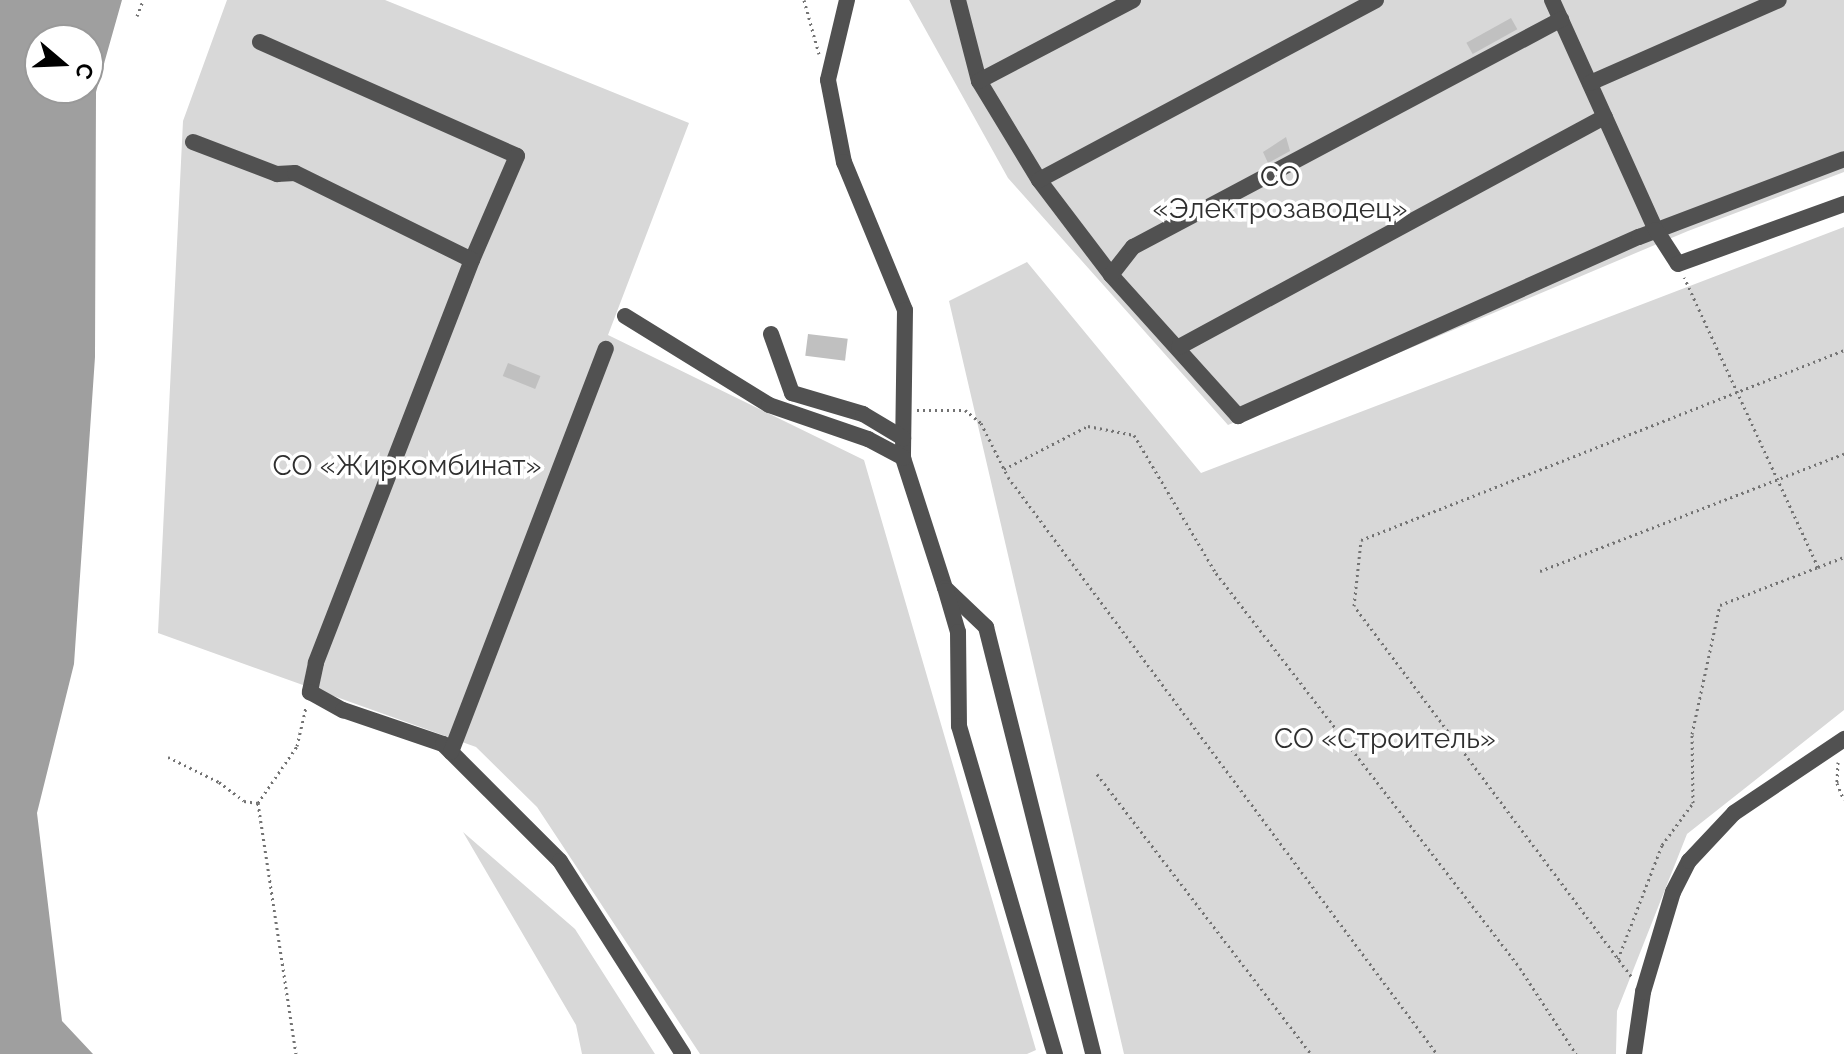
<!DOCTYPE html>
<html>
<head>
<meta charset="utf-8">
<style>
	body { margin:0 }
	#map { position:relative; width:1844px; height:1054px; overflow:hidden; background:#fff; font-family:Raleway,sans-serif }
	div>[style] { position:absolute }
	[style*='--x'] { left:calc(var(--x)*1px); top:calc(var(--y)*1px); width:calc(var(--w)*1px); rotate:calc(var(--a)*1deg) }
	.green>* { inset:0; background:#d8d8d8 }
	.water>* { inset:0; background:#9f9f9f }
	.building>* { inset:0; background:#c0c0c0; transform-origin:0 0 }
	.path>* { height:3px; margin-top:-1.5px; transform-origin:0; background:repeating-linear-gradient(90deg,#737373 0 2px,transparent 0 6px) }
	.minor>* { height:16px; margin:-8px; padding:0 8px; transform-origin:8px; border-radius:8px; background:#515151 }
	span { translate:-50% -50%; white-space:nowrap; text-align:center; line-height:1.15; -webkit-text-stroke:7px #fff; paint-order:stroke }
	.park-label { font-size:28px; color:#2f2f2f }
	.north { position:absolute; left:24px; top:24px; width:80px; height:80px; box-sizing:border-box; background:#fff; border:2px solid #999; border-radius:50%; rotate:109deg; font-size:22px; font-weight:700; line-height:32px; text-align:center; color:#000 }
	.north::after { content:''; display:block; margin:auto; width:28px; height:36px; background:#000; clip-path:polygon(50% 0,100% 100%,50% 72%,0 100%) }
</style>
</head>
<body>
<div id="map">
	<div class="green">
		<div style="clip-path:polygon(227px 0,385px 0,689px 123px,608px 335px,864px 460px,1036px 1050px,1027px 1054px,700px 1054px,537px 807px,476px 747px,158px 633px,183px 121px)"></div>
		<div style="clip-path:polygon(909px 0,1844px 0,1844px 172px,1688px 231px,1228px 425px,1008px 178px)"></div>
		<div style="clip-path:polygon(1844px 227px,1844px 710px,1687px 834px,1617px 1011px,1616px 1054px,1124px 1054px,949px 301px,1027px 262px,1201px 473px)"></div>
		<div style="clip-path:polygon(463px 832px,575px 929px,655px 1054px,582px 1054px,576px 1025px)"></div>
	</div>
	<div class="water">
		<div style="clip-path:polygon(evenodd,0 0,122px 0,96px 92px,95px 357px,74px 664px,37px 813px,62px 1021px,93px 1054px,0 1054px,0 0,40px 40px,88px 40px,88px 88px,40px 88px,40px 40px)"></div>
	</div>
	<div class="building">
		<div style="left:1511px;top:18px;width:13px;height:51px;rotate:61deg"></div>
		<div style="clip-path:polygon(1286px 137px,1290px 151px,1268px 163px,1263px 152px)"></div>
		<div style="left:808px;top:334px;width:40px;height:22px;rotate:7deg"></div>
		<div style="left:508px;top:363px;width:35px;height:14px;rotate:22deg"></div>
	</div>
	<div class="path">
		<div style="--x:804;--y:0;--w:56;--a:74.5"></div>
		<div style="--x:137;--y:16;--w:17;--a:-69"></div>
		<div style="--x:917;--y:410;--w:48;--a:0"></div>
		<div style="--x:965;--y:410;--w:21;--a:39"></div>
		<div style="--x:981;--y:423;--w:60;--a:63.4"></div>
		<div style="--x:1008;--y:477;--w:719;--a:53.37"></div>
		<div style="--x:1004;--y:469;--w:94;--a:-27.1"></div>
		<div style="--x:1088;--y:426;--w:47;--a:11.1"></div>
		<div style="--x:1134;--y:435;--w:161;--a:59.3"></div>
		<div style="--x:1216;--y:573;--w:498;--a:52.4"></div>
		<div style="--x:1520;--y:968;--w:103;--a:56.9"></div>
		<div style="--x:1818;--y:567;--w:28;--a:-21"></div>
		<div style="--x:1540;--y:571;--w:326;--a:-21.1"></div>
		<div style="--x:168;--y:757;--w:57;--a:26.1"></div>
		<div style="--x:219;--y:782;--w:31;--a:37"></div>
		<div style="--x:244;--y:801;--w:14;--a:8"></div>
		<div style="--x:258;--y:803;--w:69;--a:-55.6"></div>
		<div style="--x:297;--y:746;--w:40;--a:-77"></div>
		<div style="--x:1838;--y:762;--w:21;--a:93"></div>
		<div style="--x:1837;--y:783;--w:18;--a:68"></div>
		<div style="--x:1097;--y:774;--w:352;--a:52.6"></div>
		<div style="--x:258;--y:803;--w:254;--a:81.4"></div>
		<div style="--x:1618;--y:959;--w:122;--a:-68.9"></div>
		<div style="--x:1662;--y:845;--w:52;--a:-53.6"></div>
		<div style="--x:1693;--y:803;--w:69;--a:-90.8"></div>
		<div style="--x:1692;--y:734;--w:132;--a:-77.8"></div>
		<div style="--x:1720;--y:605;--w:105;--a:-21.2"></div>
		<div style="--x:1818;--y:567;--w:319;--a:-114.8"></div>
		<div style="--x:1631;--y:976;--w:462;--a:-126.8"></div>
		<div style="--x:1354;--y:606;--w:66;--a:-83.9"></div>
		<div style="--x:1361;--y:540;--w:519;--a:-21.47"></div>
	</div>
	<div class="minor">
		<div style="--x:847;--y:0;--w:82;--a:103.4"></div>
		<div style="--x:828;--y:80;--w:84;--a:79"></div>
		<div style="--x:844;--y:162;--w:160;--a:67.6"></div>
		<div style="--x:905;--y:310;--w:148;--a:90.8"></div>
		<div style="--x:903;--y:458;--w:137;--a:72.1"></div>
		<div style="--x:945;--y:588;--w:57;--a:43.6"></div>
		<div style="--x:986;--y:627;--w:440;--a:75.9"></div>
		<div style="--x:958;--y:0;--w:84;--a:75.5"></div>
		<div style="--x:979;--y:81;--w:116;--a:58.8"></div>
		<div style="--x:1039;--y:180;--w:119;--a:52.8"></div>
		<div style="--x:1111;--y:275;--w:190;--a:48"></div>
		<div style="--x:1238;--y:416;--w:439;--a:-24.1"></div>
		<div style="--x:1639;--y:237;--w:219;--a:-20.8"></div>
		<div style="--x:1552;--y:0;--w:252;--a:65.7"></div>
		<div style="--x:1656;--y:230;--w:40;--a:57.1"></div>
		<div style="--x:1678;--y:264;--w:177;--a:-19.9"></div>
		<div style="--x:260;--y:42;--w:281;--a:23.9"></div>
		<div style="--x:517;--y:156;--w:113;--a:113.4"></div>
		<div style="--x:472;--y:260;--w:432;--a:111.2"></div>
		<div style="--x:316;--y:663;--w:30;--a:102"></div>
		<div style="--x:310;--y:692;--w:38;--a:29"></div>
		<div style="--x:343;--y:710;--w:106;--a:18.8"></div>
		<div style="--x:443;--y:744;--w:165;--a:45"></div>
		<div style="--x:560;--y:861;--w:229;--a:57.5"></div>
		<div style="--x:979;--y:81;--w:174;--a:-27.7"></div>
		<div style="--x:1590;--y:83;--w:206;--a:-23.7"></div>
		<div style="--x:193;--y:142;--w:90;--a:20.9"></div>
		<div style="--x:277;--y:174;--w:18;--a:-3"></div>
		<div style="--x:295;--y:173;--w:197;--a:26.2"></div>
		<div style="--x:1039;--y:180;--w:382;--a:-28.1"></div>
		<div style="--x:1111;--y:275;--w:36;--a:-52"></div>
		<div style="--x:1133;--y:247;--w:485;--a:-28"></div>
		<div style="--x:625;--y:316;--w:169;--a:31.7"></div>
		<div style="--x:769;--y:405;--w:105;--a:19"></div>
		<div style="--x:868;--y:439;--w:40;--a:28"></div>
		<div style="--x:771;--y:334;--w:63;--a:70.4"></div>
		<div style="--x:792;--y:393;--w:74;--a:16.5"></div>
		<div style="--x:863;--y:414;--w:47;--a:31"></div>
		<div style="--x:1179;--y:347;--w:484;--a:-28.4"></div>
		<div style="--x:946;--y:591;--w:43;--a:73.7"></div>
		<div style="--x:958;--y:632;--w:94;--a:89.4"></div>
		<div style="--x:959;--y:726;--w:342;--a:73.7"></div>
		<div style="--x:451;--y:752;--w:432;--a:-69"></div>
		<div style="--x:1634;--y:1054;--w:63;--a:-81.7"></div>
		<div style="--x:1643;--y:992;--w:104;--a:-73.3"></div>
		<div style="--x:1673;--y:892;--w:35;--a:-63"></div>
		<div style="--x:1689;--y:861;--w:66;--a:-46.8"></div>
		<div style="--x:1734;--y:813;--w:133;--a:-33.9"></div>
	</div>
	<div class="park-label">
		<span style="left:1280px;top:193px">СО<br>«Электрозаводец»</span>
		<span style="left:407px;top:466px">СО «Жиркомбинат»</span>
		<span style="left:1385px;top:739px">СО «Строитель»</span>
	</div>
	<div class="north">С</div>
</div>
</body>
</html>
